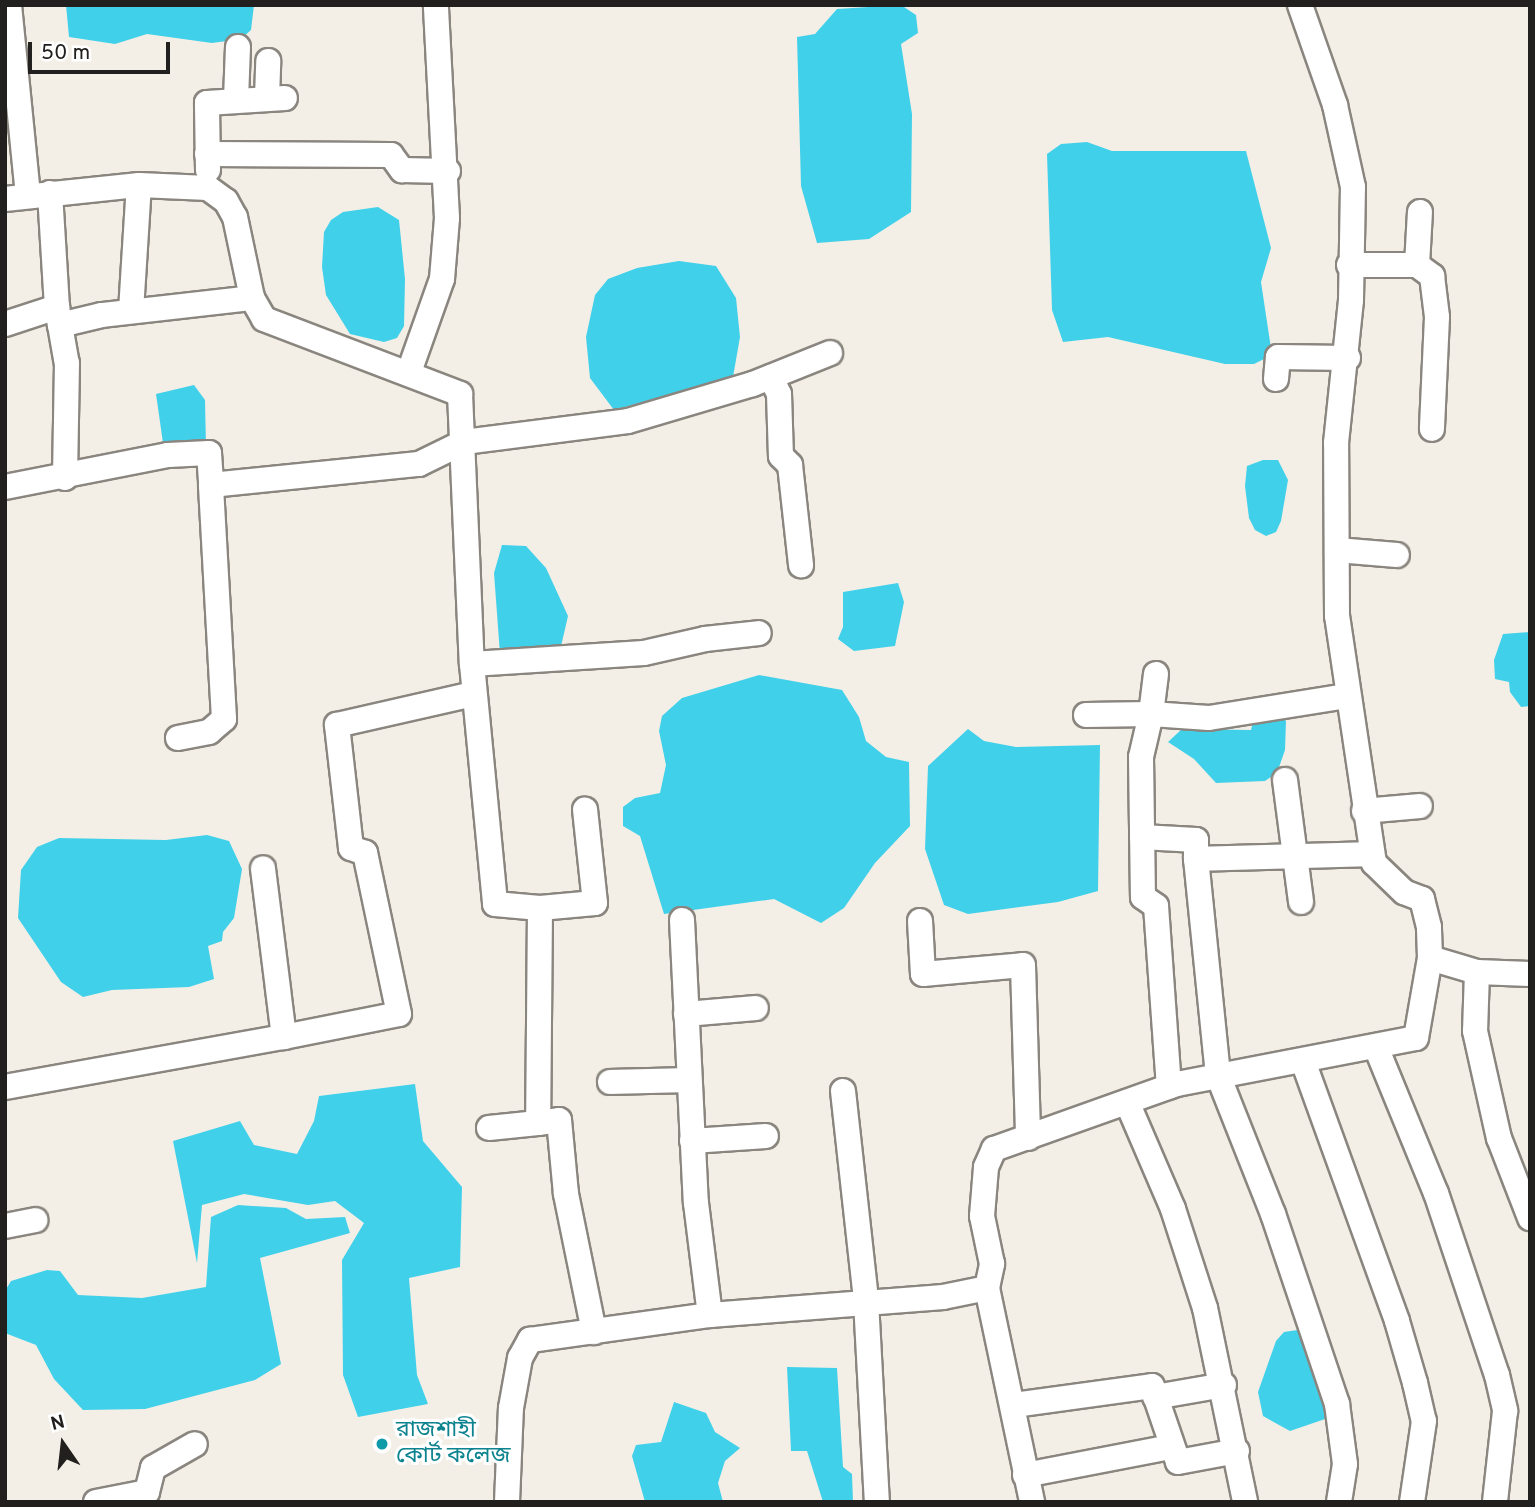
<!DOCTYPE html>
<html>
<head>
<meta charset="utf-8">
<style>
	body { margin:0 }
	#map { position:relative; width:1535px; height:1507px; overflow:hidden; background:#f3efe6; font-family:Overpass,"Noto Sans Bengali",sans-serif }
	div>[style] { position:absolute }
	[style*='--x'] { left:calc(var(--x)*1px); top:calc(var(--y)*1px); width:calc(var(--w)*1px); rotate:calc(var(--a)*1deg) }
	.water>* { inset:0; background:#41d0ea }
	.roads { filter:drop-shadow(2px 0 #8a867f) drop-shadow(-2px 0 #8a867f) drop-shadow(0 2px #8a867f) drop-shadow(0 -2px #8a867f) }
	.minor>* { height:24px; margin:-12px; padding:0 12px; transform-origin:12px; border-radius:12px; background:#fff }
	.dots>* { width:19px; height:19px; translate:-50% -50%; box-sizing:border-box; border:4px solid #fff; border-radius:50% }
	span { translate:-50% -50%; white-space:nowrap; text-align:center; line-height:1.15; -webkit-text-stroke:6px #fff; paint-order:stroke }
	.culture-label { font-size:23px; color:#0d838f }
	.left { translate:0 -50%; text-align:left }
	.frame { position:absolute; inset:0; border:7px solid #22201e; pointer-events:none }
	.north { position:absolute; left:28px; top:1409px; width:70px; height:70px; -webkit-text-stroke:5px #fff; paint-order:stroke; rotate:346deg; font-size:19px; font-weight:700; line-height:28px; text-align:center; color:#22201e }
	.north::after { content:''; display:block; margin:auto; width:24px; height:32px; background:#22201e; clip-path:polygon(50% 0,100% 100%,50% 72%,0 100%) }
	.scale { position:absolute; left:28px; top:42px; width:142px; height:32px; box-sizing:border-box; border:4px solid #22201e; border-top:0; padding-left:9px; font-size:21px; line-height:24px; white-space:nowrap; color:#22201e; -webkit-text-stroke:5px #fff; paint-order:stroke }
</style>
</head>
<body>
<div id="map">
	<div class="water">
		<div style="clip-path:polygon(66px 5px,254px 5px,251px 30px,241px 39px,212px 43px,147px 34px,115px 44px,69px 37px)"></div>
		<div style="clip-path:polygon(901px 5px,916px 15px,918px 33px,901px 44px,912px 114px,911px 212px,869px 239px,817px 243px,801px 186px,797px 37px,815px 34px,837px 9px)"></div>
		<div style="clip-path:polygon(1087px 142px,1112px 151px,1246px 151px,1271px 248px,1261px 282px,1272px 355px,1254px 364px,1225px 364px,1108px 337px,1063px 342px,1052px 310px,1047px 154px,1061px 144px)"></div>
		<div style="clip-path:polygon(378px 207px,399px 220px,405px 279px,404px 326px,397px 338px,384px 342px,350px 334px,326px 295px,322px 267px,324px 232px,331px 220px,343px 212px)"></div>
		<div style="clip-path:polygon(679px 261px,716px 266px,736px 298px,740px 337px,733px 377px,614px 410px,590px 378px,586px 337px,595px 295px,608px 279px,637px 268px)"></div>
		<div style="clip-path:polygon(194px 385px,205px 400px,206px 448px,164px 450px,156px 394px)"></div>
		<div style="clip-path:polygon(1263px 460px,1278px 460px,1288px 480px,1281px 521px,1276px 532px,1266px 536px,1255px 530px,1249px 518px,1245px 486px,1247px 466px)"></div>
		<div style="clip-path:polygon(502px 545px,526px 546px,546px 568px,568px 616px,559px 655px,500px 654px,494px 573px)"></div>
		<div style="clip-path:polygon(898px 583px,904px 602px,895px 646px,854px 651px,838px 639px,843px 627px,843px 592px)"></div>
		<div style="clip-path:polygon(1530px 632px,1530px 706px,1521px 707px,1510px 692px,1509px 682px,1495px 679px,1494px 660px,1503px 634px)"></div>
		<div style="clip-path:polygon(759px 675px,842px 690px,859px 717px,866px 741px,886px 757px,909px 762px,910px 826px,875px 863px,844px 908px,821px 923px,774px 899px,664px 914px,640px 836px,623px 826px,623px 807px,635px 798px,660px 793px,666px 765px,659px 731px,662px 716px,682px 698px)"></div>
		<div style="clip-path:polygon(1256px 710px,1275px 712px,1286px 721px,1285px 750px,1277px 773px,1265px 781px,1216px 783px,1194px 759px,1168px 742px,1182px 729px,1251px 730px)"></div>
		<div style="clip-path:polygon(968px 729px,984px 741px,1016px 747px,1100px 745px,1098px 891px,1058px 902px,968px 914px,944px 905px,925px 849px,928px 766px)"></div>
		<div style="clip-path:polygon(207px 835px,229px 841px,242px 869px,234px 918px,223px 932px,222px 941px,208px 946px,214px 979px,189px 987px,112px 990px,83px 997px,61px 982px,18px 918px,21px 870px,37px 847px,59px 838px,166px 840px)"></div>
		<div style="clip-path:polygon(415px 1084px,423px 1141px,462px 1187px,460px 1267px,409px 1278px,417px 1375px,428px 1404px,358px 1417px,343px 1375px,342px 1260px,364px 1223px,335px 1201px,308px 1205px,244px 1194px,202px 1205px,197px 1263px,173px 1141px,240px 1121px,254px 1145px,297px 1154px,314px 1121px,319px 1096px)"></div>
		<div style="clip-path:polygon(238px 1205px,286px 1208px,306px 1219px,345px 1217px,350px 1233px,260px 1258px,281px 1364px,255px 1380px,145px 1409px,83px 1410px,54px 1379px,36px 1345px,5px 1333px,5px 1291px,11px 1281px,47px 1270px,60px 1271px,78px 1295px,142px 1298px,206px 1287px,211px 1217px)"></div>
		<div style="clip-path:polygon(1311px 1328px,1328px 1418px,1290px 1431px,1263px 1416px,1258px 1392px,1276px 1341px,1284px 1332px)"></div>
		<div style="clip-path:polygon(787px 1367px,837px 1368px,843px 1467px,852px 1474px,853px 1502px,823px 1502px,807px 1451px,791px 1451px)"></div>
		<div style="clip-path:polygon(674px 1402px,706px 1413px,715px 1432px,740px 1448px,725px 1461px,718px 1483px,723px 1502px,645px 1502px,632px 1456px,636px 1445px,661px 1442px)"></div>
	</div>
	<div class="roads">
		<div class="minor">
			<div style="--x:9;--y:5;--w:192;--a:84.3"></div>
			<div style="--x:267;--y:98;--w:37;--a:-88"></div>
			<div style="--x:236;--y:99;--w:52;--a:-87.8"></div>
			<div style="--x:207;--y:154;--w:184;--a:0.3"></div>
			<div style="--x:391;--y:155;--w:19;--a:54"></div>
			<div style="--x:402;--y:170;--w:46;--a:1.2"></div>
			<div style="--x:208;--y:170;--w:67;--a:-90.9"></div>
			<div style="--x:207;--y:103;--w:78;--a:-3.7"></div>
			<div style="--x:50;--y:193;--w:114;--a:86.5"></div>
			<div style="--x:5;--y:199;--w:135;--a:-6"></div>
			<div style="--x:139;--y:185;--w:69;--a:2.5"></div>
			<div style="--x:208;--y:188;--w:22;--a:36"></div>
			<div style="--x:226;--y:201;--w:18;--a:61"></div>
			<div style="--x:235;--y:217;--w:83;--a:78.1"></div>
			<div style="--x:252;--y:298;--w:24;--a:60"></div>
			<div style="--x:264;--y:319;--w:210;--a:20.9"></div>
			<div style="--x:460;--y:394;--w:270;--a:87.5"></div>
			<div style="--x:472;--y:664;--w:241;--a:84.5"></div>
			<div style="--x:495;--y:904;--w:45;--a:5.1"></div>
			<div style="--x:540;--y:908;--w:55;--a:-5.2"></div>
			<div style="--x:595;--y:903;--w:94;--a:-96.1"></div>
			<div style="--x:1349;--y:265;--w:68;--a:0"></div>
			<div style="--x:1417;--y:265;--w:53;--a:-86.8"></div>
			<div style="--x:1417;--y:265;--w:19;--a:36"></div>
			<div style="--x:1432;--y:276;--w:41;--a:83"></div>
			<div style="--x:1437;--y:317;--w:112;--a:92.6"></div>
			<div style="--x:131;--y:311;--w:126;--a:-86.4"></div>
			<div style="--x:5;--y:324;--w:55;--a:-18.1"></div>
			<div style="--x:57;--y:307;--w:18;--a:81"></div>
			<div style="--x:60;--y:325;--w:43;--a:-13.4"></div>
			<div style="--x:102;--y:315;--w:151;--a:-6.5"></div>
			<div style="--x:60;--y:325;--w:39;--a:80"></div>
			<div style="--x:67;--y:363;--w:115;--a:91"></div>
			<div style="--x:409;--y:372;--w:99;--a:-70.5"></div>
			<div style="--x:442;--y:279;--w:61;--a:-85.3"></div>
			<div style="--x:447;--y:218;--w:213;--a:-93"></div>
			<div style="--x:771;--y:377;--w:19;--a:65"></div>
			<div style="--x:779;--y:394;--w:62;--a:88.2"></div>
			<div style="--x:781;--y:456;--w:13;--a:45"></div>
			<div style="--x:790;--y:465;--w:101;--a:83.7"></div>
			<div style="--x:1276;--y:379;--w:22;--a:-85"></div>
			<div style="--x:1278;--y:357;--w:70;--a:0.8"></div>
			<div style="--x:5;--y:487;--w:166;--a:-11.1"></div>
			<div style="--x:168;--y:455;--w:41;--a:-2.8"></div>
			<div style="--x:209;--y:453;--w:32;--a:86"></div>
			<div style="--x:211;--y:485;--w:209;--a:-5.8"></div>
			<div style="--x:419;--y:464;--w:50;--a:-26.1"></div>
			<div style="--x:464;--y:442;--w:165;--a:-7.3"></div>
			<div style="--x:628;--y:421;--w:130;--a:-16.5"></div>
			<div style="--x:753;--y:384;--w:83;--a:-21.9"></div>
			<div style="--x:1337;--y:550;--w:60;--a:4.8"></div>
			<div style="--x:472;--y:664;--w:172;--a:-3.7"></div>
			<div style="--x:644;--y:653;--w:63;--a:-12.9"></div>
			<div style="--x:705;--y:639;--w:54;--a:-6.3"></div>
			<div style="--x:1156;--y:674;--w:40;--a:97.1"></div>
			<div style="--x:1151;--y:714;--w:58;--a:3.9"></div>
			<div style="--x:1209;--y:718;--w:140;--a:-9.1"></div>
			<div style="--x:1086;--y:715;--w:65;--a:-0.9"></div>
			<div style="--x:1151;--y:714;--w:44;--a:103.1"></div>
			<div style="--x:1141;--y:757;--w:140;--a:89.2"></div>
			<div style="--x:1143;--y:897;--w:16;--a:35"></div>
			<div style="--x:1156;--y:906;--w:181;--a:85.9"></div>
			<div style="--x:178;--y:738;--w:32;--a:-11"></div>
			<div style="--x:209;--y:732;--w:20;--a:-41"></div>
			<div style="--x:224;--y:719;--w:234;--a:-93.2"></div>
			<div style="--x:1285;--y:780;--w:123;--a:82.5"></div>
			<div style="--x:1364;--y:811;--w:56;--a:-5.1"></div>
			<div style="--x:1142;--y:837;--w:54;--a:3.2"></div>
			<div style="--x:1196;--y:840;--w:19;--a:90"></div>
			<div style="--x:540;--y:908;--w:215;--a:90.5"></div>
			<div style="--x:538;--y:1123;--w:21;--a:-8"></div>
			<div style="--x:559;--y:1120;--w:74;--a:84.6"></div>
			<div style="--x:566;--y:1194;--w:141;--a:78.5"></div>
			<div style="--x:682;--y:920;--w:283;--a:87.2"></div>
			<div style="--x:696;--y:1203;--w:113;--a:82.9"></div>
			<div style="--x:920;--y:921;--w:53;--a:86.8"></div>
			<div style="--x:923;--y:974;--w:100;--a:-5.1"></div>
			<div style="--x:1023;--y:965;--w:173;--a:88.3"></div>
			<div style="--x:1430;--y:958;--w:49;--a:16.6"></div>
			<div style="--x:1477;--y:972;--w:53;--a:2.2"></div>
			<div style="--x:1477;--y:972;--w:59;--a:91.9"></div>
			<div style="--x:1475;--y:1031;--w:110;--a:77.4"></div>
			<div style="--x:1499;--y:1138;--w:86;--a:68.8"></div>
			<div style="--x:686;--y:1014;--w:70;--a:-4.9"></div>
			<div style="--x:284;--y:1037;--w:117;--a:-11.3"></div>
			<div style="--x:399;--y:1014;--w:165;--a:-101.9"></div>
			<div style="--x:365;--y:853;--w:15;--a:-160"></div>
			<div style="--x:351;--y:848;--w:124;--a:-96.5"></div>
			<div style="--x:337;--y:725;--w:140;--a:-12.8"></div>
			<div style="--x:1376;--y:1047;--w:158;--a:67.7"></div>
			<div style="--x:1436;--y:1193;--w:192;--a:71.5"></div>
			<div style="--x:1497;--y:1375;--w:37;--a:77"></div>
			<div style="--x:1505;--y:1411;--w:92;--a:96.3"></div>
			<div style="--x:1303;--y:1061;--w:276;--a:70.1"></div>
			<div style="--x:1397;--y:1321;--w:65;--a:73.8"></div>
			<div style="--x:1415;--y:1383;--w:39;--a:77"></div>
			<div style="--x:1424;--y:1421;--w:82;--a:98.4"></div>
			<div style="--x:610;--y:1082;--w:78;--a:-1.5"></div>
			<div style="--x:5;--y:1087;--w:283;--a:-10.2"></div>
			<div style="--x:284;--y:1037;--w:170;--a:-97.1"></div>
			<div style="--x:843;--y:1091;--w:211;--a:83.7"></div>
			<div style="--x:866;--y:1301;--w:201;--a:86.9"></div>
			<div style="--x:1127;--y:1102;--w:116;--a:66.7"></div>
			<div style="--x:1173;--y:1209;--w:104;--a:72.1"></div>
			<div style="--x:1205;--y:1308;--w:198;--a:78.3"></div>
			<div style="--x:489;--y:1128;--w:49;--a:-5.8"></div>
			<div style="--x:692;--y:1141;--w:74;--a:-3.9"></div>
			<div style="--x:5;--y:1226;--w:31;--a:-11"></div>
			<div style="--x:987;--y:1288;--w:219;--a:78.1"></div>
			<div style="--x:1155;--y:1397;--w:70;--a:-9.9"></div>
			<div style="--x:1014;--y:1405;--w:139;--a:-7.8"></div>
			<div style="--x:1152;--y:1386;--w:80;--a:71.1"></div>
			<div style="--x:1178;--y:1462;--w:60;--a:-10.6"></div>
			<div style="--x:1025;--y:1475;--w:148;--a:-10.9"></div>
			<div style="--x:96;--y:1502;--w:52;--a:-11.1"></div>
			<div style="--x:147;--y:1492;--w:25;--a:-76"></div>
			<div style="--x:153;--y:1468;--w:48;--a:-29.7"></div>
			<div style="--x:507;--y:1502;--w:94;--a:-87.6"></div>
			<div style="--x:511;--y:1408;--w:51;--a:-79.8"></div>
			<div style="--x:520;--y:1358;--w:21;--a:-61"></div>
			<div style="--x:530;--y:1340;--w:182;--a:-7.9"></div>
			<div style="--x:710;--y:1315;--w:234;--a:-4.4"></div>
			<div style="--x:943;--y:1297;--w:45;--a:-11.6"></div>
			<div style="--x:987;--y:1288;--w:25;--a:-78"></div>
			<div style="--x:992;--y:1264;--w:49;--a:-101.8"></div>
			<div style="--x:982;--y:1216;--w:49;--a:-85.3"></div>
			<div style="--x:986;--y:1167;--w:20;--a:-66"></div>
			<div style="--x:994;--y:1149;--w:194;--a:-19.6"></div>
			<div style="--x:1177;--y:1084;--w:243;--a:-10.9"></div>
			<div style="--x:1416;--y:1038;--w:81;--a:-80.1"></div>
			<div style="--x:1430;--y:958;--w:31;--a:-92"></div>
			<div style="--x:1429;--y:927;--w:29;--a:-104"></div>
			<div style="--x:1422;--y:899;--w:19;--a:-159"></div>
			<div style="--x:1404;--y:892;--w:42;--a:-136"></div>
			<div style="--x:1374;--y:863;--w:250;--a:-98.5"></div>
			<div style="--x:1337;--y:616;--w:173;--a:-90.3"></div>
			<div style="--x:1336;--y:443;--w:144;--a:-84"></div>
			<div style="--x:1351;--y:300;--w:113;--a:-89"></div>
			<div style="--x:1353;--y:187;--w:84;--a:-102.4"></div>
			<div style="--x:1335;--y:105;--w:106;--a:-109.3"></div>
			<div style="--x:1339;--y:1502;--w:38;--a:-81"></div>
			<div style="--x:1345;--y:1464;--w:61;--a:-97.6"></div>
			<div style="--x:1337;--y:1404;--w:200;--a:-108.6"></div>
			<div style="--x:1273;--y:1214;--w:149;--a:-111.6"></div>
			<div style="--x:1218;--y:1075;--w:217;--a:-95.8"></div>
			<div style="--x:1196;--y:859;--w:176;--a:-1.6"></div>
		</div>
	</div>
	<div class="dots">
		<div style="left:382px;top:1444px;background:#0f9aa8"></div>
	</div>
	<div class="culture-label">
		<span class="left" style="left:396px;top:1444px">রাজশাহী<br>কোর্ট কলেজ</span>
	</div>
	<div class="frame"></div>
	<div class="north">N</div>
	<div class="scale">50 m</div>
</div>
</body>
</html>
